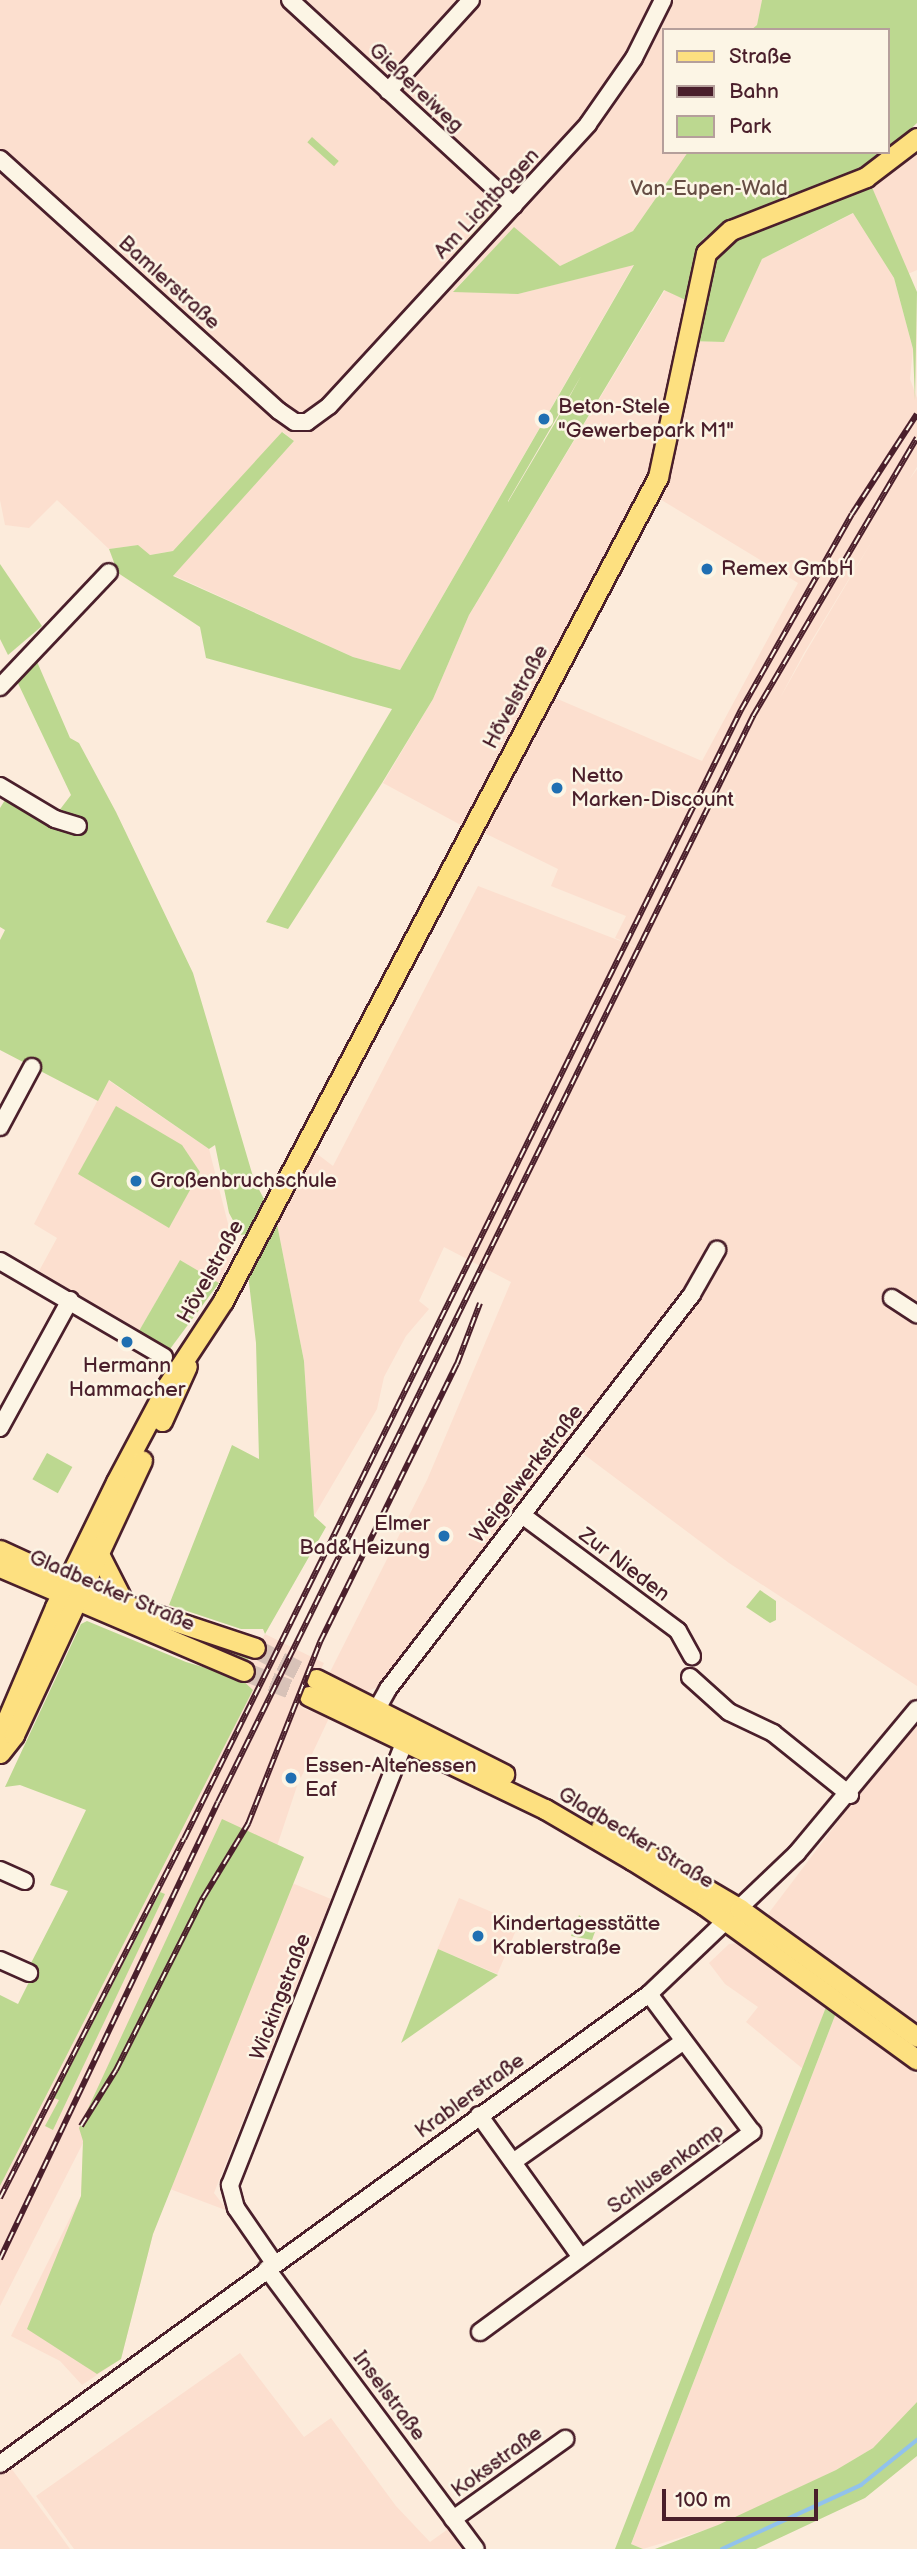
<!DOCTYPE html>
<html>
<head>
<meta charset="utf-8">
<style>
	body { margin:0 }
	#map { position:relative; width:917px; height:2549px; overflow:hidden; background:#fcebdb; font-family:"Balsamiq Sans",sans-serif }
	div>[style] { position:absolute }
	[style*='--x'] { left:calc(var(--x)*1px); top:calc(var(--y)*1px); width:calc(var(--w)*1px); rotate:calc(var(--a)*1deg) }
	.built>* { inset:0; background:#fcdfcf; transform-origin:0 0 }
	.green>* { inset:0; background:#bcd890; transform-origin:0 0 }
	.stream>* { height:3.5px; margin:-1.75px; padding:0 1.75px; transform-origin:1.75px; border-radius:1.75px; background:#91c2ec }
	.major-tunnel>* { height:19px; margin-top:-9.5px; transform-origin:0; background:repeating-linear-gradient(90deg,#d8c2b8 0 19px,transparent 0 29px) }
	.roads { filter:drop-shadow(2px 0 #4a1f2b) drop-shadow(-2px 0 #4a1f2b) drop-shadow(0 2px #4a1f2b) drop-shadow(0 -2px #4a1f2b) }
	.minor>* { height:16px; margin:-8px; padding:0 8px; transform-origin:8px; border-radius:8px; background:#fcf5e5 }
	.major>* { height:19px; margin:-9.5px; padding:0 9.5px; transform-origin:9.5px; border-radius:9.5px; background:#fde080 }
	.rail>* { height:6px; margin-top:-3px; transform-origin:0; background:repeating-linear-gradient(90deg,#fcf5e5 0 10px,#4a1f2b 0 20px); box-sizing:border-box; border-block:2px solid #4a1f2b }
	.dots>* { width:19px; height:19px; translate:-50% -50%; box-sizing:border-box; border:4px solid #fcf5e5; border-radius:50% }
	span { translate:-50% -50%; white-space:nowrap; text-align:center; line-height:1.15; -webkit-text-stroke:5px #fcf5e5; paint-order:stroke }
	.street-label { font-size:21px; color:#4a1f2b }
	.park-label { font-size:21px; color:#664d44 }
	.poi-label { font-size:21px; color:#4a1f2b }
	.left { translate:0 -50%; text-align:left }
	.right { translate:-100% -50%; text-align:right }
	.legend { position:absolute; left:662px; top:28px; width:228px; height:126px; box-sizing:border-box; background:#fcf5e5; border:2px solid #b59f9b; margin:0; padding:9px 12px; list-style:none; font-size:21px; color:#4a1f2b }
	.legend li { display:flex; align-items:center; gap:14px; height:35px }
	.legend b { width:35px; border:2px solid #b59f9b }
	.scale { position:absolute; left:662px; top:2489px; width:156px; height:32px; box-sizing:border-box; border:4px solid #4a1f2b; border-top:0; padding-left:9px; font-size:21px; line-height:24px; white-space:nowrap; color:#4a1f2b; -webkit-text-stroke:5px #fcf5e5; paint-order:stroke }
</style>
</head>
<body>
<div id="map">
	<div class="built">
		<div style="clip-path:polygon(0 0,762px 0,757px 25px,751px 30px,663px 30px,663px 152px,688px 152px,633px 231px,560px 266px,514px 228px,453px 291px,518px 294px,634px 264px,400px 670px,353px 657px,173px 575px,294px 441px,283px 432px,173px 551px,149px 555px,138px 545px,109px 549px,57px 500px,29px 528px,5px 525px,0 500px)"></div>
		<div style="clip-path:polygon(917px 142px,917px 270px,908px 274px,868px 178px)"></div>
		<div style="clip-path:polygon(evenodd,854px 213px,894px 278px,913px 349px,910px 379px,917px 398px,917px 467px,909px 480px,917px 469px,917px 1686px,729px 1563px,574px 1447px,376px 1688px,364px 1692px,329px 1674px,427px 1480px,511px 1282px,444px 1247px,419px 1301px,429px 1309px,406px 1336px,384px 1377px,377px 1409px,314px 1516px,304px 1361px,277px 1224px,290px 1181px,308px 1147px,333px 1166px,478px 886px,654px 954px,615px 938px,626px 916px,551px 886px,558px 869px,474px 828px,546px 694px,702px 761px,798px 583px,650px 493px,689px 341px,723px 342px,762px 259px,854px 213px,875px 536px,806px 652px,780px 698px,804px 653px,875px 536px)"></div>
		<div style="clip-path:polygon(665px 290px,692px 303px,665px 446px,470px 830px,383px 783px,433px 699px,469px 615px)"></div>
		<div style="clip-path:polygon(108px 1080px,209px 1149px,235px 1251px,219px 1283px,180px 1260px,139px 1331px,39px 1271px,57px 1238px,34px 1224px)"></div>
		<div style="clip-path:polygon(265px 1634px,324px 1663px,302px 1708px,329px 1718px,297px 1786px,277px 1846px,304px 1857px,292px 1883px,331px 1899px,214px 2193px,228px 2211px,170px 2189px,153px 2234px,121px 2359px,82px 2385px,60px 2361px,11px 2336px,81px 2196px,83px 2143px,0 2306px,0 2186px,240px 1678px)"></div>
		<div style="clip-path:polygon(917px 1717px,917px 2024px,768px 1914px)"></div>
		<div style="left:459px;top:1898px;width:65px;height:55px;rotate:23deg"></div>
		<div style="clip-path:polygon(738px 1943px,826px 2007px,803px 2069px,746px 2022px,758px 2007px,725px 1984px,709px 1963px,729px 1944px)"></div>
		<div style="clip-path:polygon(836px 2013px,917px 2075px,917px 2402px,873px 2448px,836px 2470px,718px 2526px,643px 2549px,631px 2544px)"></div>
		<div style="clip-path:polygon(240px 2353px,304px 2437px,331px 2418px,396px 2506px,430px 2542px,455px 2524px,475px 2549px,74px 2549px,36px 2496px)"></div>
		<div style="clip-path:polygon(11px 2468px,55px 2528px,70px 2549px,0 2549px,0 2475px)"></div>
	</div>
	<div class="green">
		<div style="clip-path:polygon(762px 0,917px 0,917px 123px,887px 151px,887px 30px,751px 30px,757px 25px)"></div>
		<div style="left:312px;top:137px;width:36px;height:7px;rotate:42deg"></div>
		<div style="clip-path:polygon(evenodd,688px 152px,886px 152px,846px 175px,721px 225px,703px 239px,691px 275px,692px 303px,664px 290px,469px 615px,433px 699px,382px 783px,288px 929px,266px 922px,392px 709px,206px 658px,200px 627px,118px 573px,109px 549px,138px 545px,150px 555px,173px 551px,282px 432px,294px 441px,173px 576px,353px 657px,400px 670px,634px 265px,518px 294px,453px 292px,514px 227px,560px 266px,633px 231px,688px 152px,581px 376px,556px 421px,508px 502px,508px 501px,581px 376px)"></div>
		<div style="clip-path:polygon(868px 178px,917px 292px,915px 401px,913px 349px,894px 278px,853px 213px,762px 259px,724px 342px,689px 341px,719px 239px)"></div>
		<div style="clip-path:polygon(497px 207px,500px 209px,457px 258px,453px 255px)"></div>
		<div style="clip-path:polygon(0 564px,42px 626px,8px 655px,0 639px)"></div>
		<div style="clip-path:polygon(35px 657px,70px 738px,79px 743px,116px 812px,193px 973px,254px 1180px,264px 1199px,247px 1234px,241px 1235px,229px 1213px,215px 1145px,209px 1149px,109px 1080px,98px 1101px,0 1050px,0 940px,5px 930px,0 927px,0 808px,5px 800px,16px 806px,20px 801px,52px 820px,71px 795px,15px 677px)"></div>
		<div style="clip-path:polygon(116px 1106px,182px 1145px,200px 1172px,169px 1228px,78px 1174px)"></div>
		<div style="clip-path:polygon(277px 1224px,304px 1361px,314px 1516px,326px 1527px,265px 1634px,263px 1629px,241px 1629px,169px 1605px,232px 1445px,259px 1459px,256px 1343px,248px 1274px)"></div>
		<div style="clip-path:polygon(180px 1260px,219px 1283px,170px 1349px,139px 1331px)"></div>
		<div style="left:47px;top:1453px;width:29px;height:30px;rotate:29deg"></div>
		<div style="clip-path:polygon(760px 1590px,776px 1601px,776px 1620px,770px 1623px,746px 1607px)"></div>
		<div style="clip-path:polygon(87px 1621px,186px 1662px,240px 1678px,253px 1690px,0 2186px,0 1995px,18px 2004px,34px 1972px,30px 1965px,68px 1891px,50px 1885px,86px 1810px,20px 1785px,5px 1787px,81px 1624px)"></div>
		<div style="clip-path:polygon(167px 1632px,210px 1641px,251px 1654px,246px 1664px)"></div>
		<div style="clip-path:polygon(222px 1819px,304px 1857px,153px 2234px,121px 2359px,97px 2374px,27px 2329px,81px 2196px,83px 2141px,79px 2128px)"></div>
		<div style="clip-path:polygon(160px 1892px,165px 1894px,53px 2130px,45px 2126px,59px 2100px,54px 2098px)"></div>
		<div style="clip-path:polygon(579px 1915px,596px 1929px,592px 1940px,571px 1936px)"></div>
		<div style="clip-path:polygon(438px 1949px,498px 1975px,401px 2043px)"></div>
		<div style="clip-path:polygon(826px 2007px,836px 2013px,631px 2544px,643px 2549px,615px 2549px)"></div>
		<div style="clip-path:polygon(917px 2402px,917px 2456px,865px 2498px,756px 2549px,655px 2549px,718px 2525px,836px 2470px,873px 2448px)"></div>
	</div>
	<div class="stream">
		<div style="--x:722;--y:2549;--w:153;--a:-24.7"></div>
		<div style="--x:861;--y:2485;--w:72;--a:-38.8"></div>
	</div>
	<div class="major-tunnel">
		<div style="--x:255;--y:1648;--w:68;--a:26.9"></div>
		<div style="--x:244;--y:1671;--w:70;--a:21"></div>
	</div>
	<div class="roads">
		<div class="minor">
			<div style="--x:290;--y:0;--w:304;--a:42.6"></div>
			<div style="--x:388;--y:91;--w:123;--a:-47.6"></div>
			<div style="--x:0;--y:159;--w:376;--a:42.1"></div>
			<div style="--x:279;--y:411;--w:19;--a:35"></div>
			<div style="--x:295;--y:422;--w:12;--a:0"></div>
			<div style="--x:307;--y:422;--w:27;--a:-36"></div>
			<div style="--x:329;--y:406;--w:383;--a:-47.4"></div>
			<div style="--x:588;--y:124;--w:80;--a:-55.1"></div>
			<div style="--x:634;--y:58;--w:65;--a:-63.4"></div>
			<div style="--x:0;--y:687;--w:158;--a:-46.5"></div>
			<div style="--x:0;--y:786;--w:64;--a:31"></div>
			<div style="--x:55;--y:819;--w:24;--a:17"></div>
			<div style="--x:0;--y:1127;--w:68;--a:-61.9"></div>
			<div style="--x:0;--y:1261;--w:190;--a:30.3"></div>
			<div style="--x:892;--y:1298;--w:30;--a:33"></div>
			<div style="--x:0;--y:1428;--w:146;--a:-61.3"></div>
			<div style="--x:522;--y:1515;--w:194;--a:36.6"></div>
			<div style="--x:678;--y:1631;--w:29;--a:61"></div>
			<div style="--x:690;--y:1677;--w:52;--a:41.9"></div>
			<div style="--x:729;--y:1712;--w:49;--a:25.5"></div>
			<div style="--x:773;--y:1733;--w:99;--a:38.8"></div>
			<div style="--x:372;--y:1718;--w:33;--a:-61"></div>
			<div style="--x:388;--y:1689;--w:498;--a:-52.4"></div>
			<div style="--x:692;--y:1294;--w:51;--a:-60.4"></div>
			<div style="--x:0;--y:1870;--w:27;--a:24"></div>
			<div style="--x:0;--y:1960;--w:32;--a:24"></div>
			<div style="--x:479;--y:2115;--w:173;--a:54.4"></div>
			<div style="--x:513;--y:2162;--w:209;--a:-35.3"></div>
			<div style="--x:274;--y:2263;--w:67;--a:-124.6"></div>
			<div style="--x:236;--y:2208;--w:24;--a:-105"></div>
			<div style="--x:230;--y:2185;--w:478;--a:-68.5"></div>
			<div style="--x:267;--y:2269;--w:349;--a:53.3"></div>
			<div style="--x:480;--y:2332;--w:338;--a:-36.3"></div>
			<div style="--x:752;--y:2132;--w:172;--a:-126.7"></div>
			<div style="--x:0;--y:2464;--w:801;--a:-35.91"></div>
			<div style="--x:649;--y:1994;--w:204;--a:-43.6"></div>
			<div style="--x:797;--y:1853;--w:187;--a:-50.2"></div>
			<div style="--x:453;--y:2519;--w:138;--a:-35.5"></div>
		</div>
		<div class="major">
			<div style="--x:162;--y:1421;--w:60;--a:-65.6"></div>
			<div style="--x:0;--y:1550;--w:112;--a:24.7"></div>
			<div style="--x:102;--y:1597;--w:161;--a:18.4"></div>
			<div style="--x:99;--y:1554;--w:57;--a:63"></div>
			<div style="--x:0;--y:1567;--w:265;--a:23.1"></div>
			<div style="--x:316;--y:1679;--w:211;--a:26.8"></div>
			<div style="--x:309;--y:1696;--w:262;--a:25.6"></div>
			<div style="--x:545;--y:1809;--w:101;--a:30.4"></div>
			<div style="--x:632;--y:1860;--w:85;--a:32"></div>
			<div style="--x:704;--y:1905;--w:263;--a:36"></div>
			<div style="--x:0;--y:1736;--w:140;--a:-66.9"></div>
			<div style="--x:55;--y:1607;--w:139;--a:-64"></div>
			<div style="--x:116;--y:1482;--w:109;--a:-62"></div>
			<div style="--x:167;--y:1386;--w:102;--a:-56.6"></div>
			<div style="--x:223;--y:1301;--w:932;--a:-62.17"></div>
			<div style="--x:658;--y:477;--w:229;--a:-77.9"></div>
			<div style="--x:706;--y:253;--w:34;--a:-43"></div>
			<div style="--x:731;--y:230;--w:145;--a:-21.4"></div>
			<div style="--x:866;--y:177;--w:64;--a:-37.4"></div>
			<div style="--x:0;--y:1753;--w:23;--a:-52"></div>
			<div style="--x:14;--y:1735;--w:303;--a:-65"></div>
			<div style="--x:601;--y:1827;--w:161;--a:30.5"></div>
			<div style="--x:740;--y:1909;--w:218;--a:35.9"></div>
		</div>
	</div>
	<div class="rail">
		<div style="--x:81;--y:2126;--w:66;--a:-58"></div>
		<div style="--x:116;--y:2070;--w:193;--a:-63.2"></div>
		<div style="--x:203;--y:1898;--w:87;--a:-58.7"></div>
		<div style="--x:248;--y:1824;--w:196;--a:-68.4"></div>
		<div style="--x:320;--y:1642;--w:310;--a:-63.8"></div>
		<div style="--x:457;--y:1364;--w:65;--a:-69.3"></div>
		<div style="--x:0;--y:2198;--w:403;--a:-62.9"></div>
		<div style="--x:184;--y:1839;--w:1259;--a:-63.74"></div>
		<div style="--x:741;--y:710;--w:225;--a:-60.5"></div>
		<div style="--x:852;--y:514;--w:119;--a:-57"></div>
		<div style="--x:0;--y:2259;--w:506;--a:-64.5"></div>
		<div style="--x:218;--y:1802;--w:1211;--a:-63.77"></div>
		<div style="--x:753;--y:716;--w:323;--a:-59.5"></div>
	</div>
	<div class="dots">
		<div style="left:544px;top:419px;background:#1f6fb2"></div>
		<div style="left:707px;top:569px;background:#1f6fb2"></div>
		<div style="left:557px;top:788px;background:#1f6fb2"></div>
		<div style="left:136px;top:1181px;background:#1f6fb2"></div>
		<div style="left:127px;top:1342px;background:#1f6fb2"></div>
		<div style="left:444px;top:1536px;background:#1f6fb2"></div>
		<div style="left:291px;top:1778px;background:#1f6fb2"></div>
		<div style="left:478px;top:1936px;background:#1f6fb2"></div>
	</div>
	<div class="street-label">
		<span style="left:416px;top:88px;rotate:43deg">Gießereiweg</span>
		<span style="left:487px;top:204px;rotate:-47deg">Am Lichtbogen</span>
		<span style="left:169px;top:283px;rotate:42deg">Bamlerstraße</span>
		<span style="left:516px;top:697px;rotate:-62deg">Hövelstraße</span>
		<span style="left:211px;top:1272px;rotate:-61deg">Hövelstraße</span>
		<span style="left:527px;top:1474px;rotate:-52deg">Weigelwerkstraße</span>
		<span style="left:624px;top:1565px;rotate:37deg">Zur Nieden</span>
		<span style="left:112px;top:1591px;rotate:23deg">Gladbecker Straße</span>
		<span style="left:636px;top:1838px;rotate:31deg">Gladbecker Straße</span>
		<span style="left:281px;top:1997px;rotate:-69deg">Wickingstraße</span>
		<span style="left:470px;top:2096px;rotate:-36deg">Krablerstraße</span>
		<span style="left:666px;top:2169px;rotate:-36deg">Schlusenkamp</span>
		<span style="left:389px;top:2396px;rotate:53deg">Inselstraße</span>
		<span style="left:497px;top:2462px;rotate:-36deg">Koksstraße</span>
	</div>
	<div class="park-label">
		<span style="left:709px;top:189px">Van-Eupen-Wald</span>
	</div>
	<div class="poi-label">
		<span class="left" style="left:558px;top:419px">Beton-Stele<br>"Gewerbepark M1"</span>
		<span class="left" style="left:721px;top:569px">Remex GmbH</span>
		<span class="left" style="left:571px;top:788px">Netto<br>Marken-Discount</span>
		<span class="left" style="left:150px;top:1181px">Großenbruchschule</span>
		<span style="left:127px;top:1378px">Hermann<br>Hammacher</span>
		<span class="right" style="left:430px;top:1536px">Elmer<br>Bad&amp;Heizung</span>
		<span class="left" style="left:305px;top:1778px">Essen-Altenessen<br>Eaf</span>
		<span class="left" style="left:492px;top:1936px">Kindertagesstätte<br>Krablerstraße</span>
	</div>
	<ul class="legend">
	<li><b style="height:9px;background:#fde080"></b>Straße</li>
	<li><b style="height:9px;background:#4a1f2b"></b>Bahn</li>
	<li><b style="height:19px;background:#bcd890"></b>Park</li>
	</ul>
	<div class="scale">100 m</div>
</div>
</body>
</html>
